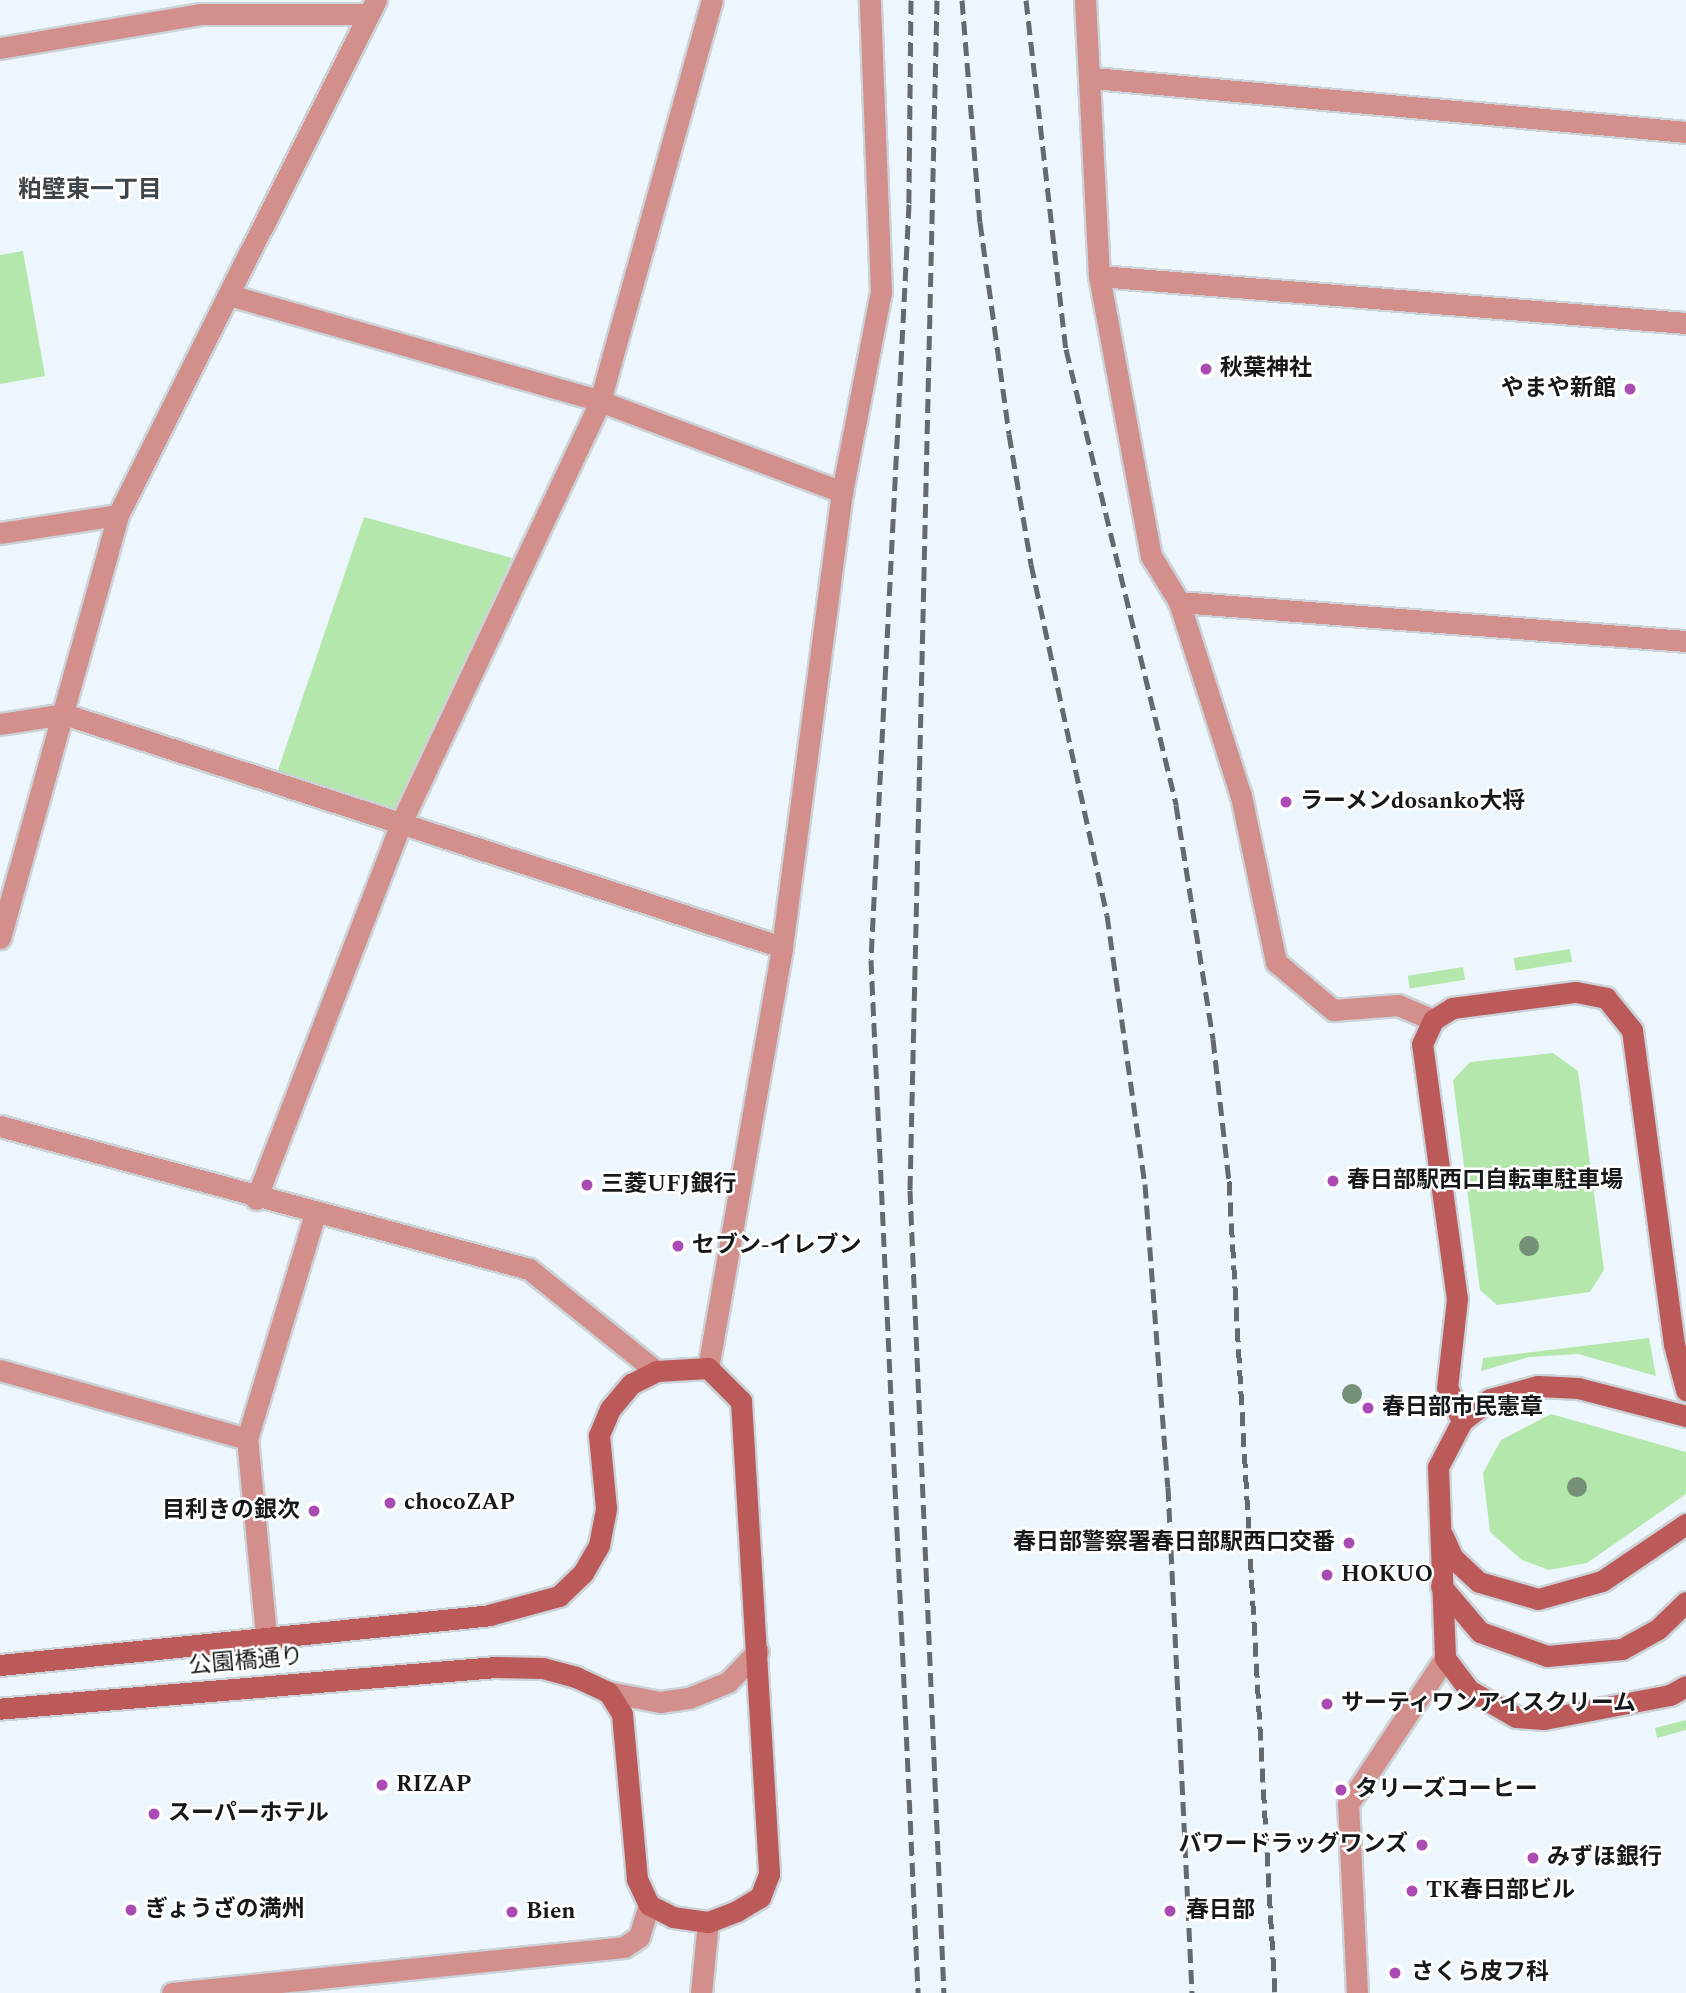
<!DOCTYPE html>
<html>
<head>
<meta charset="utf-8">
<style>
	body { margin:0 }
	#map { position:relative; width:1686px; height:1993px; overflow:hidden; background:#eef6fd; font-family:Spectral,"Noto Sans JP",serif }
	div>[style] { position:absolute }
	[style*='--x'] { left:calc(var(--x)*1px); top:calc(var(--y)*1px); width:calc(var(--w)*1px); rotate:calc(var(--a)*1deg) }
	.green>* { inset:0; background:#b4e7ab; transform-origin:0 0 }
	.roads { filter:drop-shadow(2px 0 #cbd3d9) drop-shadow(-2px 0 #cbd3d9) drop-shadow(0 2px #cbd3d9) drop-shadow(0 -2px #cbd3d9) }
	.street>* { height:21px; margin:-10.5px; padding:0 10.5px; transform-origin:10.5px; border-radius:10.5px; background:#d38f8c }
	.secondary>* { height:21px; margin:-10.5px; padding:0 10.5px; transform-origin:10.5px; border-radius:10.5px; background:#bc5a5a }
	.rail>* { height:5px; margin-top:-2.5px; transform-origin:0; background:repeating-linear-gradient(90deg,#64696d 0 14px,transparent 0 21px) }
	.trees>* { width:20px; height:20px; margin:-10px; border-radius:50%; background:#749177 }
	.dots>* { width:19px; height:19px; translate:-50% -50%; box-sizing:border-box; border:4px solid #fff; border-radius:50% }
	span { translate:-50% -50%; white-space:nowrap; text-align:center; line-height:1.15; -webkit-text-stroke:5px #fff; paint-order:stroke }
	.poi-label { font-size:23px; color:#16191b; font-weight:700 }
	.left { translate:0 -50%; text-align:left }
	.right { translate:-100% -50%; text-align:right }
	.street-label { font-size:23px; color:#16191b }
	.neighbourhood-label { font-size:24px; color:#3f464b; font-weight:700 }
</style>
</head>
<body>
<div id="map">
	<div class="green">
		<div style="clip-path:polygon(23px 251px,45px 376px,0 384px,0 255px)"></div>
		<div style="clip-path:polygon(364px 517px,512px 558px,397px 816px,277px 773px)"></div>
		<div style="left:1570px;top:949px;width:13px;height:57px;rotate:81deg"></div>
		<div style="left:1463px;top:967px;width:13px;height:56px;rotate:81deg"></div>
		<div style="clip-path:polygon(1553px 1053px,1578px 1071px,1604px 1270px,1590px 1292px,1497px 1305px,1480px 1290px,1453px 1080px,1470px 1062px)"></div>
		<div style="clip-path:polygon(1649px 1338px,1656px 1376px,1578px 1354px,1529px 1357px,1481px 1371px,1483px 1358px)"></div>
		<div style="clip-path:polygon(1551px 1414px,1686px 1452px,1686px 1494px,1587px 1563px,1549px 1570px,1522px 1560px,1490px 1532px,1483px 1473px,1501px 1440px)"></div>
		<div style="clip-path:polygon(1686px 1720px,1686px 1730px,1657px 1738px,1655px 1728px)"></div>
	</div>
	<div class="roads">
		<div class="street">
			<div style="--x:1085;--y:0;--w:276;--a:87.1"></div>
			<div style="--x:1099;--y:276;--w:285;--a:79.5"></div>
			<div style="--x:1151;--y:556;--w:54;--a:58.7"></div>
			<div style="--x:1179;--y:602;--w:204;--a:72.3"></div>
			<div style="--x:1241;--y:796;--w:170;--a:78.1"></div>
			<div style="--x:1276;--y:962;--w:75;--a:40.1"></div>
			<div style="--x:1333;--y:1010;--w:65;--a:-4.4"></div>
			<div style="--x:1398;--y:1005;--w:38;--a:23"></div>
			<div style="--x:0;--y:48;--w:203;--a:-9.6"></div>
			<div style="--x:200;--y:14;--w:166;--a:0"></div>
			<div style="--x:1093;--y:78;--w:595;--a:5.2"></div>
			<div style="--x:1099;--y:276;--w:589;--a:4.58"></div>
			<div style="--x:229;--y:295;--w:386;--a:15.9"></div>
			<div style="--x:600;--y:401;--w:259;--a:20.6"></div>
			<div style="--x:0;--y:533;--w:119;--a:-8.7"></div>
			<div style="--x:1179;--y:602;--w:508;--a:4.4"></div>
			<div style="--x:0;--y:724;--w:65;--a:-8.9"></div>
			<div style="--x:64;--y:714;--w:755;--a:17.98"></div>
			<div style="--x:0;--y:938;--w:439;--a:-74.4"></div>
			<div style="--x:118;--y:515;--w:576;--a:-63.39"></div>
			<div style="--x:0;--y:1126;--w:548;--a:15.13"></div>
			<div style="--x:529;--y:1269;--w:163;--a:38.8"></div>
			<div style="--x:256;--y:1199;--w:401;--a:-68.9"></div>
			<div style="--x:400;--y:825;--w:469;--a:-64.7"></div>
			<div style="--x:600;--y:401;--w:416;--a:-74.4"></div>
			<div style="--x:708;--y:1368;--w:427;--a:-80"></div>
			<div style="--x:782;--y:947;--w:459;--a:-82.5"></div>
			<div style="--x:842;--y:492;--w:204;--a:-79"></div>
			<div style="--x:881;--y:292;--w:292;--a:-92.2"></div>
			<div style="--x:0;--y:1370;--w:256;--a:15.6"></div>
			<div style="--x:266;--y:1635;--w:197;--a:-95.5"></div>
			<div style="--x:247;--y:1439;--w:235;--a:-73.2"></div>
			<div style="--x:608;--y:1692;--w:53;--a:10.9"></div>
			<div style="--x:660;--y:1702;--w:29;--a:-8"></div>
			<div style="--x:689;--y:1698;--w:42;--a:-22.3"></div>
			<div style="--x:728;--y:1682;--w:43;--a:-45.9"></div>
			<div style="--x:172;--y:1993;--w:454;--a:-5.8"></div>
			<div style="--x:624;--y:1947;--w:18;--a:-34"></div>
			<div style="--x:639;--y:1937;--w:34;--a:-73"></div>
			<div style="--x:701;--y:1993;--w:71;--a:-84.4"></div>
			<div style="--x:1357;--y:1993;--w:189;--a:-92.7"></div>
			<div style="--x:1348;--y:1804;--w:175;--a:-56.4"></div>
		</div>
		<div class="secondary">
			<div style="--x:1686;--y:1416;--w:112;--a:-165.5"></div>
			<div style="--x:1578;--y:1388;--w:40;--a:-177.1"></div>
			<div style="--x:1538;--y:1386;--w:50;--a:164.8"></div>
			<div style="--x:1490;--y:1399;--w:36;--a:142"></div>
			<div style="--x:1462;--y:1421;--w:52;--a:117.6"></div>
			<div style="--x:1438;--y:1467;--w:191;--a:87.9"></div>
			<div style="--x:1445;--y:1658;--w:40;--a:53"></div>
			<div style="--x:1469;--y:1690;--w:54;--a:29.9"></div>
			<div style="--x:1516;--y:1717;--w:28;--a:4"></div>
			<div style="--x:1544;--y:1719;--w:128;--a:-10.8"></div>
			<div style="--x:1670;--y:1695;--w:18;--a:-29"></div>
			<div style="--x:1462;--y:1421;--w:36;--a:-114"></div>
			<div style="--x:1447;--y:1388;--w:90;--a:-83.6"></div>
			<div style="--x:1457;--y:1299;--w:257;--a:-97.8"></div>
			<div style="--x:1422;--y:1044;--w:26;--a:-65"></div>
			<div style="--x:1433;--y:1020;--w:22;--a:-32"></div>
			<div style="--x:1452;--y:1008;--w:125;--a:-7.4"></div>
			<div style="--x:1576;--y:992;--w:31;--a:11"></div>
			<div style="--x:1606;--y:998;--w:41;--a:50.9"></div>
			<div style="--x:1632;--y:1030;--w:317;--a:82.4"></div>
			<div style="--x:1674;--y:1344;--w:48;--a:75.4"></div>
			<div style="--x:1443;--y:1536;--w:24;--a:66"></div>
			<div style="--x:1453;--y:1558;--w:35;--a:43"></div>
			<div style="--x:1479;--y:1582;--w:61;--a:16.1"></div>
			<div style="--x:1538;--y:1599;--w:66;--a:-15.7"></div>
			<div style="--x:1602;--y:1581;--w:102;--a:-34.2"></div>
			<div style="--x:1441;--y:1586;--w:60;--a:49.7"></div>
			<div style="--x:1480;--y:1632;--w:71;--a:19.7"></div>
			<div style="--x:1547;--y:1656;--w:75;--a:-5.3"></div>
			<div style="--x:1622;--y:1649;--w:41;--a:-29.1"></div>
			<div style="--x:1658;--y:1629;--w:39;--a:-44"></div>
			<div style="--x:0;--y:1665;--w:492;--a:-5.8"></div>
			<div style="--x:489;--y:1615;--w:73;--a:-15.2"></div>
			<div style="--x:559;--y:1596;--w:33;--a:-44"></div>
			<div style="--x:583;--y:1573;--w:32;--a:-60"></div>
			<div style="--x:599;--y:1545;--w:38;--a:-79"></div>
			<div style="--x:606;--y:1508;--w:73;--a:-95.5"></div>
			<div style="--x:599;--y:1435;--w:28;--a:-67"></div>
			<div style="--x:610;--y:1409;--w:33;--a:-50"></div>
			<div style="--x:631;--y:1384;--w:28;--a:-27"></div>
			<div style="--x:656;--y:1371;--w:52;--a:-3.3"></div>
			<div style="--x:708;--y:1368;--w:47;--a:45"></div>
			<div style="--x:741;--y:1401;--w:474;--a:86.6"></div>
			<div style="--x:769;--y:1874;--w:25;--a:111"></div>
			<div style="--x:760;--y:1897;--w:27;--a:149"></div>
			<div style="--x:737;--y:1911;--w:31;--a:159"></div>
			<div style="--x:708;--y:1922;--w:35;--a:-172"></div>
			<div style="--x:673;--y:1917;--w:27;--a:-153"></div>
			<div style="--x:649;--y:1905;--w:29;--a:-115"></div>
			<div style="--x:637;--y:1879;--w:166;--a:-95.2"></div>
			<div style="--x:622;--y:1714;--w:26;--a:-122"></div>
			<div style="--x:608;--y:1692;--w:35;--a:-155"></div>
			<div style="--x:576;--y:1677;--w:35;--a:-165"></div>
			<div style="--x:542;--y:1668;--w:46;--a:-178.8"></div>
			<div style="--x:496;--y:1667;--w:498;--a:175.2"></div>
		</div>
	</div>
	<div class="rail">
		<div style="--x:911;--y:0;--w:204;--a:90.6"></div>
		<div style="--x:909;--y:204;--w:757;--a:92.88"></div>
		<div style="--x:871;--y:960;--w:1034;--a:87.39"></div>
		<div style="--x:937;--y:0;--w:1190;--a:91.3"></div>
		<div style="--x:910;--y:1190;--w:804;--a:87.58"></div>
		<div style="--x:962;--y:0;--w:223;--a:85.4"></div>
		<div style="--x:980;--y:222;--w:214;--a:82.2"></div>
		<div style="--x:1009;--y:434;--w:132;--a:80.4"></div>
		<div style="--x:1031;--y:564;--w:359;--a:77.8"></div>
		<div style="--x:1107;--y:915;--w:272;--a:82"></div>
		<div style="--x:1145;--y:1184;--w:304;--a:85.7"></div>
		<div style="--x:1168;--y:1487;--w:507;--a:87.28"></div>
		<div style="--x:1026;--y:0;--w:351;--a:83.5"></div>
		<div style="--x:1066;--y:349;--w:469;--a:76.4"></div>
		<div style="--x:1176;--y:805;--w:237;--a:81"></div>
		<div style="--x:1213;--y:1039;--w:143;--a:83.6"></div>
		<div style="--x:1229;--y:1181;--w:813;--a:86.76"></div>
	</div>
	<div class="trees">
		<div style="left:1529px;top:1246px"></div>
		<div style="left:1352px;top:1394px"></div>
		<div style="left:1577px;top:1487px"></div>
	</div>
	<div class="dots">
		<div style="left:1206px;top:369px;background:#aa4ab3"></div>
		<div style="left:1630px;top:389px;background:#aa4ab3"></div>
		<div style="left:1286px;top:802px;background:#aa4ab3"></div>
		<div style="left:1333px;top:1181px;background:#aa4ab3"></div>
		<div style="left:587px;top:1185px;background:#aa4ab3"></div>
		<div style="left:678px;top:1246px;background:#aa4ab3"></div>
		<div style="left:1368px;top:1408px;background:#aa4ab3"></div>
		<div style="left:390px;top:1503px;background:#aa4ab3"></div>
		<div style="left:314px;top:1511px;background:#aa4ab3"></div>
		<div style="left:1349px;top:1543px;background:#aa4ab3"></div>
		<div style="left:1327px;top:1575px;background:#aa4ab3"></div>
		<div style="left:1327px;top:1704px;background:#aa4ab3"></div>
		<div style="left:382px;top:1785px;background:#aa4ab3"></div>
		<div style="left:1341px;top:1790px;background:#aa4ab3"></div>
		<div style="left:154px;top:1814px;background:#aa4ab3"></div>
		<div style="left:1422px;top:1845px;background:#aa4ab3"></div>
		<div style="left:1533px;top:1858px;background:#aa4ab3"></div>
		<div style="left:1412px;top:1891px;background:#aa4ab3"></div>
		<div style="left:131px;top:1910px;background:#aa4ab3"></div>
		<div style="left:1170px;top:1911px;background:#aa4ab3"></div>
		<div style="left:512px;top:1912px;background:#aa4ab3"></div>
		<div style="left:1395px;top:1973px;background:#aa4ab3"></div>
	</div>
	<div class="poi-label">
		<span class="left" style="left:1220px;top:369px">秋葉神社</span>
		<span class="right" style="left:1616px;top:389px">やまや新館</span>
		<span class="left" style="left:1300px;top:802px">ラーメンdosanko大将</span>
		<span class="left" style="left:1347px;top:1181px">春日部駅西口自転車駐車場</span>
		<span class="left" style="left:601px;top:1185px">三菱UFJ銀行</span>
		<span class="left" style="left:692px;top:1246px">セブン-イレブン</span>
		<span class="left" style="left:1382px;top:1408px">春日部市民憲章</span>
		<span class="left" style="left:404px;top:1503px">chocoZAP</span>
		<span class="right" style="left:300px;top:1511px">目利きの銀次</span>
		<span class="right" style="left:1335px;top:1543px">春日部警察署春日部駅西口交番</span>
		<span class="left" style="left:1341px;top:1575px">HOKUO</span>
		<span class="left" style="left:1341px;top:1704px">サーティワンアイスクリーム</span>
		<span class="left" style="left:396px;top:1785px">RIZAP</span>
		<span class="left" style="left:1355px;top:1790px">タリーズコーヒー</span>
		<span class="left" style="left:168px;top:1814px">スーパーホテル</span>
		<span class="right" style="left:1408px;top:1845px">バワードラッグワンズ</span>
		<span class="left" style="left:1547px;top:1858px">みずほ銀行</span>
		<span class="left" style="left:1426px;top:1891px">TK春日部ビル</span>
		<span class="left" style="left:145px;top:1910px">ぎょうざの満州</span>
		<span class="left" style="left:1186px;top:1911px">春日部</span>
		<span class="left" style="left:526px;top:1912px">Bien</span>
		<span class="left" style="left:1411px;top:1973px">さくら皮フ科</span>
	</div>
	<div class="street-label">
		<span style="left:246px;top:1662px;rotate:-5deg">公園橋通り</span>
	</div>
	<div class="neighbourhood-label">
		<span style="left:90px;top:191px">粕壁東一丁目</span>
	</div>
</div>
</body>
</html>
